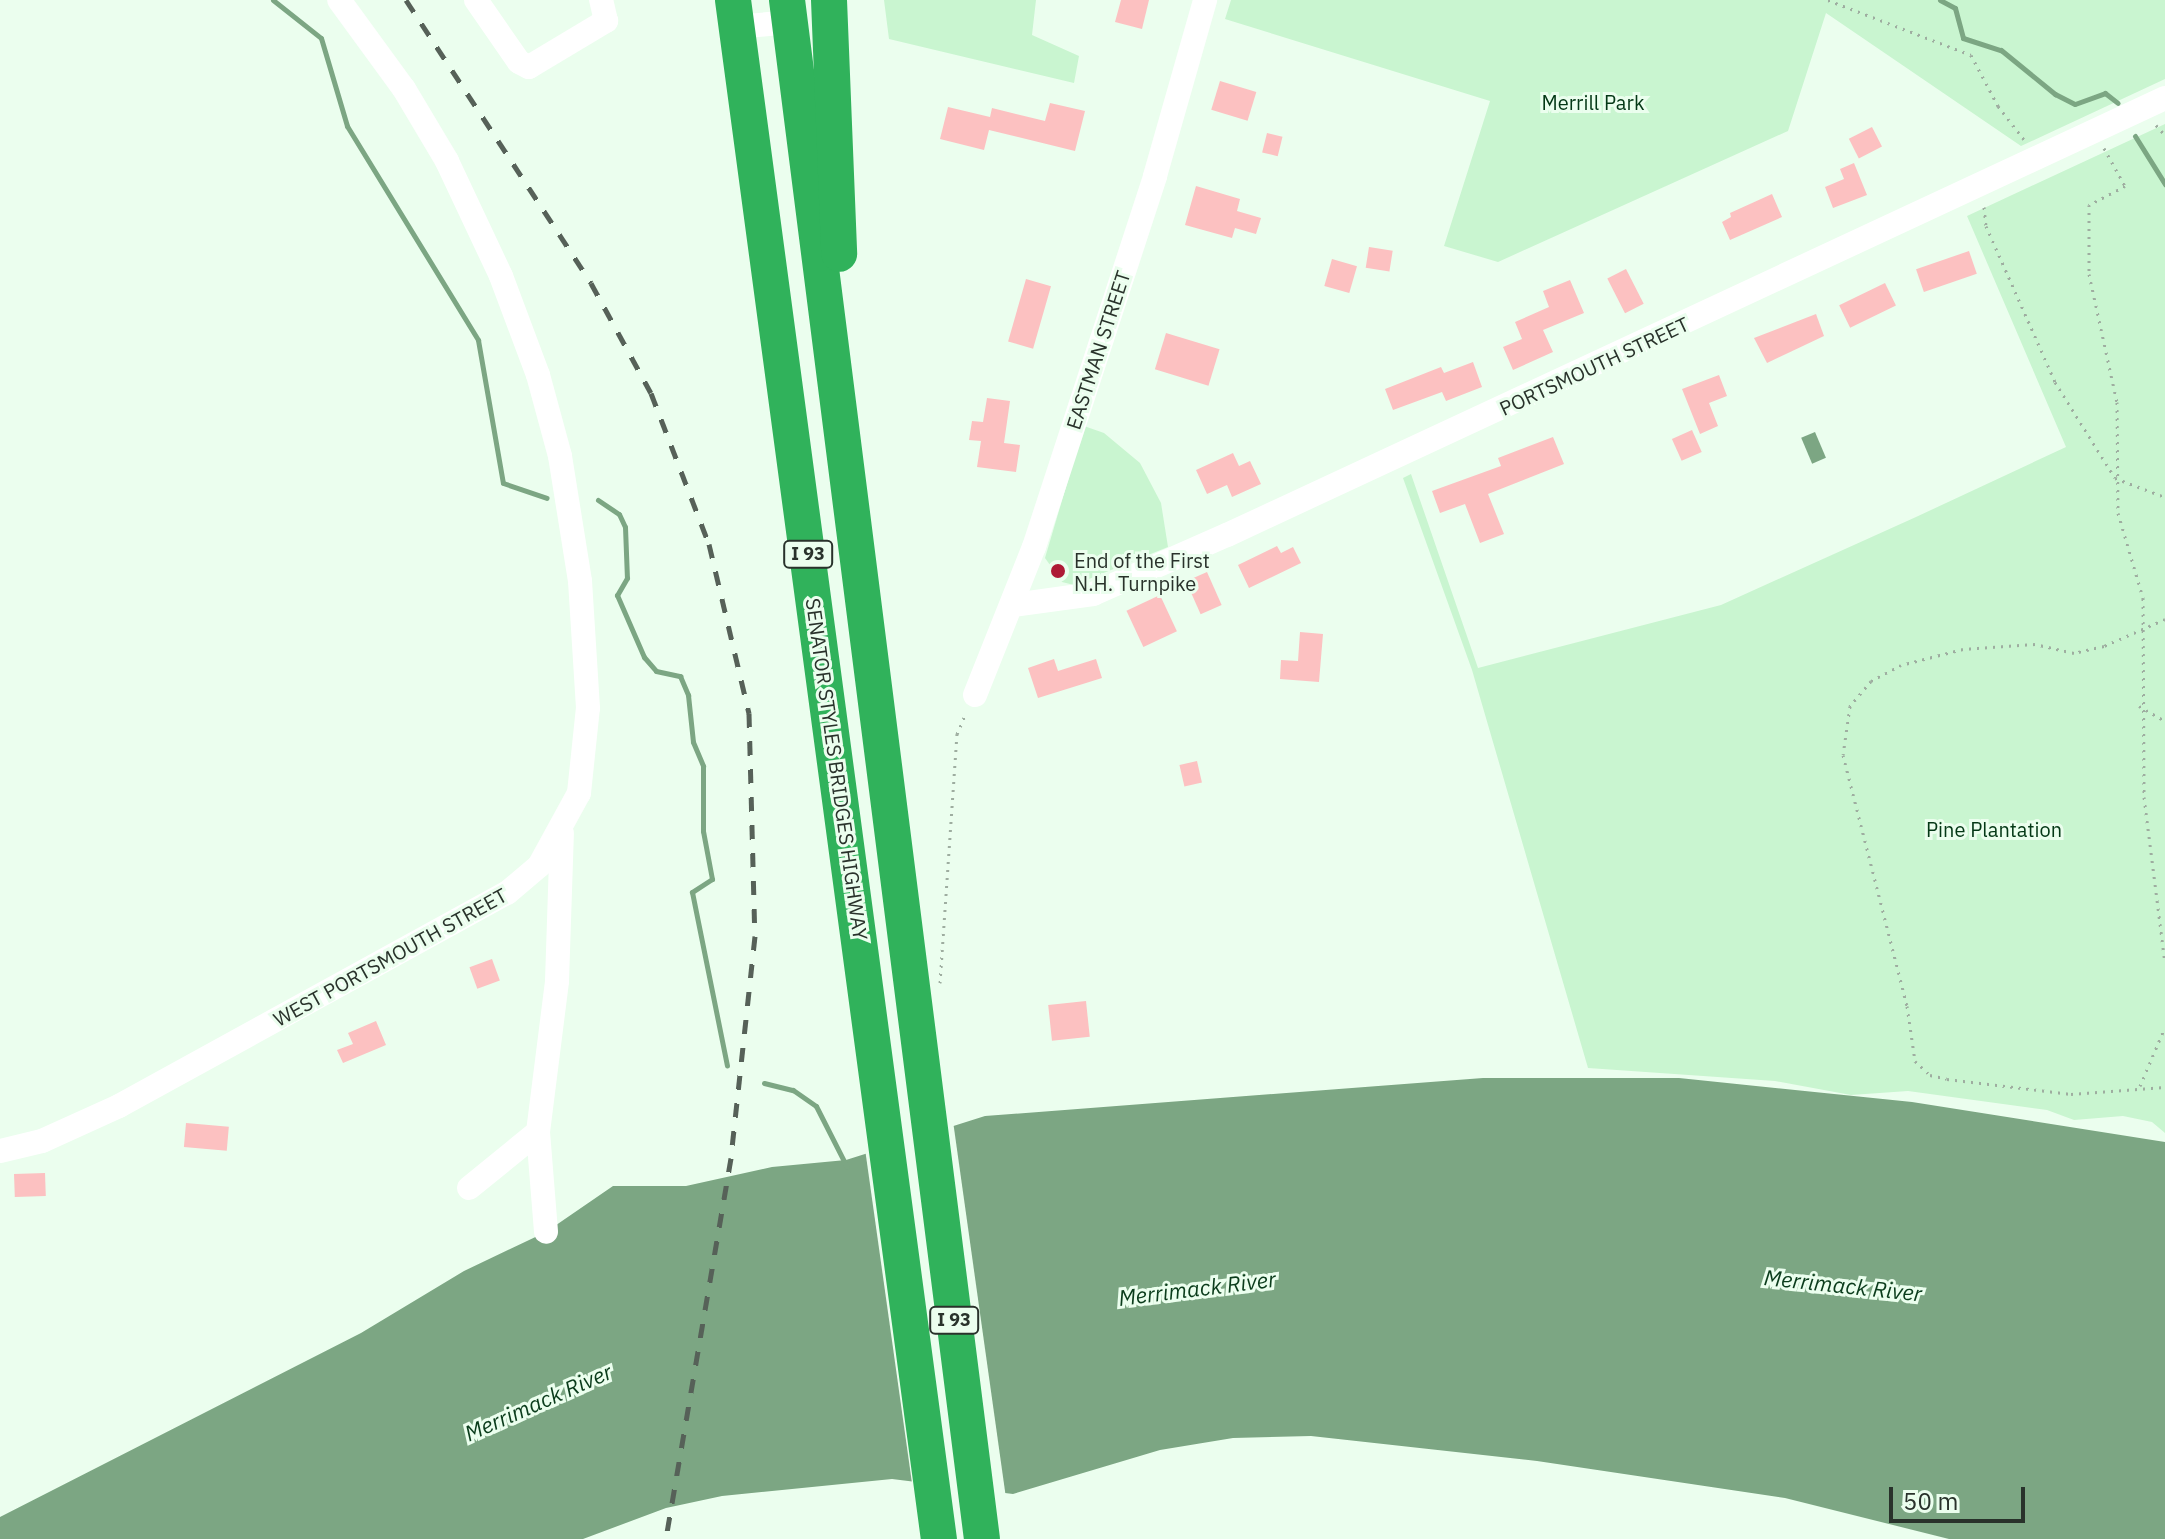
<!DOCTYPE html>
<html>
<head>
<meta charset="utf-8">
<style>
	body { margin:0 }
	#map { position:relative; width:2165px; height:1539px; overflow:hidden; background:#ebfeee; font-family:"IBM Plex Sans",sans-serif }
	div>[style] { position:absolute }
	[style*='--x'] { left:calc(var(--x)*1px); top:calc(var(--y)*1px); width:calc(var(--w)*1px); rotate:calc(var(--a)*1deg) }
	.green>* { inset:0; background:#c9f5d0 }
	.water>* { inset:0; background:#7ca683; transform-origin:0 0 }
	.pier>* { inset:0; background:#ebfeee; transform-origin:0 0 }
	.stream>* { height:5px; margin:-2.5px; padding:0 2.5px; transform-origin:2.5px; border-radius:2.5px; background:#7ca683 }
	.building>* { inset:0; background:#fcc1c1; transform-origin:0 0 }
	.path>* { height:3px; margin-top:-1.5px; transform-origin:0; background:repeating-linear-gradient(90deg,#9eada0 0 2px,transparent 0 8px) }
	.minor>* { height:24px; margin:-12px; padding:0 12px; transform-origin:12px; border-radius:12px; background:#fff }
	.highway>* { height:36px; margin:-18px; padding:0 18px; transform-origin:18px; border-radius:18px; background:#30b25b }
	.rail>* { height:5px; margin-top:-2.5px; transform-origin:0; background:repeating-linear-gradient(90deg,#566158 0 14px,transparent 0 28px) }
	.dots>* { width:22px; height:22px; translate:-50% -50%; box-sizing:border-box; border:4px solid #ebfeee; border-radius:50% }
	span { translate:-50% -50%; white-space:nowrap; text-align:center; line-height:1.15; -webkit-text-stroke:6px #ebfeee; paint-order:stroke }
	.shield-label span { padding:2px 6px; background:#ebfeee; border:2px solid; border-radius:6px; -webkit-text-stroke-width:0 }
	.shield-label { font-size:18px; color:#29322b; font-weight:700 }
	.park-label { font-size:20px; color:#043816 }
	.street-label { font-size:20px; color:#29322b }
	.poi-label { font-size:20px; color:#29322b }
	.left { translate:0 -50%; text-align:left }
	.water-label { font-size:22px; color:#0a3c1b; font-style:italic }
	.scale { position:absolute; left:1889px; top:1487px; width:136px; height:36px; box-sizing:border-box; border:4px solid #29322b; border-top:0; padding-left:10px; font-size:24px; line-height:28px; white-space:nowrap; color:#29322b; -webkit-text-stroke:6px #ebfeee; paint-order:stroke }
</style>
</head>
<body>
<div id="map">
	<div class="green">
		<div style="clip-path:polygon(884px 0,1036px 0,1032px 35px,1079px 56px,1074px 83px,889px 39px)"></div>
		<div style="clip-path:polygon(1231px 0,2165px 0,2165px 79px,2021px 146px,1826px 13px,1788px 131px,1498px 262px,1444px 246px,1490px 101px,1225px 19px)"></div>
		<div style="clip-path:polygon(2165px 124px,2165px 1133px,2152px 1122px,2123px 1116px,2074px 1120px,2047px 1110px,1908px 1091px,1851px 1095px,1775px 1081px,1588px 1068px,1472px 670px,1403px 478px,1411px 474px,1478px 668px,1721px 605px,1916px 517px,2066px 447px,1967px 216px)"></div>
		<div style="clip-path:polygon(1084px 426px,1104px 433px,1140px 463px,1161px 503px,1168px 547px,1074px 585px,1062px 582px,1045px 558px)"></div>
	</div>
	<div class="water">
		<div style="left:1815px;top:432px;width:28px;height:15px;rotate:67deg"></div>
		<div style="clip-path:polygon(1483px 1078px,1679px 1078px,1912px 1102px,2165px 1142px,2165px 1539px,1949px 1539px,1785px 1498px,1537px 1461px,1311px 1436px,1233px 1438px,1160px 1450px,1013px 1494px,892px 1479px,722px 1496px,666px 1508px,583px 1539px,0 1539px,0 1517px,361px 1333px,464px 1271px,546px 1232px,613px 1186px,686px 1186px,772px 1167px,846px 1160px,985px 1116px)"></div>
	</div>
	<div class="pier">
		<div style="left:953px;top:1121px;width:379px;height:91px;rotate:82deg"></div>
	</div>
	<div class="stream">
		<div style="--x:273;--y:0;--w:61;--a:38.4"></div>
		<div style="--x:321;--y:38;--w:92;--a:73.5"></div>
		<div style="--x:347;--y:126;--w:251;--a:58.5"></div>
		<div style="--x:478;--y:340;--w:145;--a:80.1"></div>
		<div style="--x:503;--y:483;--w:46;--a:18.8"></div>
		<div style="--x:1940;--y:0;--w:17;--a:28"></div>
		<div style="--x:1955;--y:8;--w:31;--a:75"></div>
		<div style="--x:1963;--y:38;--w:40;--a:18"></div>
		<div style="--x:2001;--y:50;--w:70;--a:39.2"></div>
		<div style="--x:2055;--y:94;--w:22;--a:27"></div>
		<div style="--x:2075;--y:104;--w:32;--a:-20"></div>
		<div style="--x:2105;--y:93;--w:16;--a:38"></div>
		<div style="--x:2135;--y:136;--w:57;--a:58"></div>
		<div style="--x:598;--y:500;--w:25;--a:34"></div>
		<div style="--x:619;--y:514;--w:14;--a:65"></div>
		<div style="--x:625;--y:527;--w:51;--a:87.8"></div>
		<div style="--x:627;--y:578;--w:20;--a:120"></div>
		<div style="--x:617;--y:595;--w:68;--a:66.5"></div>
		<div style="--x:644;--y:657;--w:18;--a:49"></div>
		<div style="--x:656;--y:671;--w:25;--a:12"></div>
		<div style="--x:680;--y:676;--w:21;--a:67"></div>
		<div style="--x:688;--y:695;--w:47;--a:83.9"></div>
		<div style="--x:693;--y:742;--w:26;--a:67"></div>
		<div style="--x:703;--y:766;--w:65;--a:90"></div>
		<div style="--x:703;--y:831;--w:49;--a:79.4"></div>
		<div style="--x:712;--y:879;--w:24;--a:147"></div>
		<div style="--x:692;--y:892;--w:177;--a:78.6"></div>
		<div style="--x:764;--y:1083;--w:30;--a:14"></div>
		<div style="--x:793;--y:1090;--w:28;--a:35"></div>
		<div style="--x:816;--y:1106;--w:68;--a:63.1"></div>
	</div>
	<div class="building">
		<div style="clip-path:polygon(1121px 0,1149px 0,1142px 29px,1115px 22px)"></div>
		<div style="left:1220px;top:81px;width:38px;height:30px;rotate:17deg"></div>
		<div style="clip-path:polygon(1050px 103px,1085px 111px,1075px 151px,989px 130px,984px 150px,940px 139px,948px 107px,990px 117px,992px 108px,1045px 121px)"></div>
		<div style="left:1872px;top:127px;width:22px;height:26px;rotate:63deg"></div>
		<div style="left:1267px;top:133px;width:16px;height:20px;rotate:14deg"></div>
		<div style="clip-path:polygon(1854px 163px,1867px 195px,1833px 208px,1825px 187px,1844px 179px,1840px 169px)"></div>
		<div style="clip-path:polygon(1196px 186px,1240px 199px,1237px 211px,1261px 218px,1256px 234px,1235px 228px,1232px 238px,1185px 225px)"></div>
		<div style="clip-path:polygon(1772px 194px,1782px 217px,1730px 240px,1722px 222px,1731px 217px,1730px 213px)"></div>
		<div style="left:1369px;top:247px;width:24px;height:21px;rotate:9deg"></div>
		<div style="left:1969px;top:251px;width:24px;height:56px;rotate:71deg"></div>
		<div style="left:1332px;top:259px;width:26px;height:28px;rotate:16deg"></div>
		<div style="left:1626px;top:269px;width:39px;height:21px;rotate:63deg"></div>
		<div style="left:1026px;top:279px;width:26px;height:65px;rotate:16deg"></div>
		<div style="clip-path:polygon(1570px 280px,1584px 313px,1543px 330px,1553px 352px,1513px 370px,1503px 347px,1522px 339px,1515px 322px,1549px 307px,1543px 291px)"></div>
		<div style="left:1885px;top:283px;width:25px;height:51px;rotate:64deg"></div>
		<div style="clip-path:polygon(1816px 314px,1824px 336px,1767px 363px,1754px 338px)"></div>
		<div style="left:1166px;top:333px;width:56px;height:38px;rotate:17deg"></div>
		<div style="clip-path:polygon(1473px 362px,1482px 387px,1446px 401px,1442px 392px,1393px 410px,1385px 389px,1441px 367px,1444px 373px)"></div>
		<div style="clip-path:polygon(1719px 375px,1727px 396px,1709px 403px,1718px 426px,1700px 434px,1682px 389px)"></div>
		<div style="clip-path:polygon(987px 398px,1010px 401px,1004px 443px,1020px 445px,1016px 472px,977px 467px,981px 441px,969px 440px,972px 421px,983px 422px)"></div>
		<div style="left:1692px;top:430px;width:24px;height:22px;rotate:66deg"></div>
		<div style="clip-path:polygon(1553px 437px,1564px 464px,1488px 494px,1504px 534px,1480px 543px,1465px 504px,1440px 513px,1432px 491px,1501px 466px,1498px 458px)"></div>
		<div style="clip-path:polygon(1233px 453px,1239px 466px,1250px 461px,1261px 484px,1232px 497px,1227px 485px,1207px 494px,1196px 470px)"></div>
		<div style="clip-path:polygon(1277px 546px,1281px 553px,1293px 547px,1301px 563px,1249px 588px,1238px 565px)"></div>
		<div style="left:1207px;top:572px;width:36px;height:23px;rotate:66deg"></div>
		<div style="left:1160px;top:595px;width:40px;height:37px;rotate:65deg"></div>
		<div style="clip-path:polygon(1300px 632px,1323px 634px,1319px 682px,1280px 679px,1281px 660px,1298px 661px)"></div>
		<div style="clip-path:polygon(1054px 659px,1058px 671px,1096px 659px,1102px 678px,1038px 698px,1028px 668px)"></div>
		<div style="left:1197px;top:761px;width:22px;height:18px;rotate:77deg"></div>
		<div style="left:492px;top:959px;width:23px;height:24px;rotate:70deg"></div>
		<div style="left:1086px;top:1001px;width:36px;height:38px;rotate:84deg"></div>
		<div style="clip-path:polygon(376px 1021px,386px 1045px,343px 1063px,337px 1050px,353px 1044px,348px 1033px)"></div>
		<div style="left:186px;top:1123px;width:43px;height:24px;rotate:5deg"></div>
		<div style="left:45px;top:1173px;width:23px;height:31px;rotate:88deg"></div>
	</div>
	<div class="path">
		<div style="--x:1828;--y:0;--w:153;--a:21"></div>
		<div style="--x:1971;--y:55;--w:58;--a:62.1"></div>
		<div style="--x:1998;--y:106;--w:46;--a:52.1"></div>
		<div style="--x:2156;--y:125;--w:13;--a:48"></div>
		<div style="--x:2104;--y:148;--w:43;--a:61.1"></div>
		<div style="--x:2125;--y:186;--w:41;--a:152.2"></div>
		<div style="--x:2089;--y:205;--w:69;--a:90"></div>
		<div style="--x:2089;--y:274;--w:131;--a:77.7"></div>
		<div style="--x:2117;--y:402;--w:111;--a:89.5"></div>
		<div style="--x:2118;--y:513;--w:89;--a:73.6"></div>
		<div style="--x:2143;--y:598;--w:199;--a:89.7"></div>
		<div style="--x:2144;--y:797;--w:167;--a:82.8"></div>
		<div style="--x:1984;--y:207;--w:19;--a:84"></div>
		<div style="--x:1986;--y:226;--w:171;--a:66.1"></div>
		<div style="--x:2055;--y:382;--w:113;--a:58"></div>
		<div style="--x:2115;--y:478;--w:53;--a:20.8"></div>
		<div style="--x:2165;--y:619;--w:67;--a:156.1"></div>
		<div style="--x:2104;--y:646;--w:31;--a:167"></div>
		<div style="--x:2074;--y:653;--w:40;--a:-167"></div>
		<div style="--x:2035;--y:644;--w:72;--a:176"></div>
		<div style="--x:1963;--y:649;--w:64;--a:165.5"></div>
		<div style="--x:1901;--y:665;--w:34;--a:152"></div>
		<div style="--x:1871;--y:681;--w:33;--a:130"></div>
		<div style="--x:1850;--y:706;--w:49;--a:98.1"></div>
		<div style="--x:1843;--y:755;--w:259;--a:75.7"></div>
		<div style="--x:1907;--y:1006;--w:56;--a:81.7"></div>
		<div style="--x:1915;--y:1061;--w:21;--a:43"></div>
		<div style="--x:1930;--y:1075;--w:17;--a:13"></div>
		<div style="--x:1947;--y:1079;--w:125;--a:6.9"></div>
		<div style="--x:2071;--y:1094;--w:94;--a:-4.3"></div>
		<div style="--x:2139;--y:706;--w:30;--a:30"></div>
		<div style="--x:940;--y:983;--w:250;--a:-86.1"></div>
		<div style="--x:957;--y:734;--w:23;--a:-67"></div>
		<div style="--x:2140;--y:1086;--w:64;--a:-67"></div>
	</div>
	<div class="minor">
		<div style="--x:476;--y:0;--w:75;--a:55.3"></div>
		<div style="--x:519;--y:62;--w:11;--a:27"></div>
		<div style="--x:529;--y:67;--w:90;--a:-30.9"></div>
		<div style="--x:606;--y:21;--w:22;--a:-103"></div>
		<div style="--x:737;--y:27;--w:53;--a:-5.4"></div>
		<div style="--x:1013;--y:605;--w:81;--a:-7.8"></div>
		<div style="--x:1093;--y:594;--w:146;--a:-23.8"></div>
		<div style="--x:1227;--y:535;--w:1035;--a:-24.98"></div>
		<div style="--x:975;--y:695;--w:159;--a:-68.3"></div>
		<div style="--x:1034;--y:547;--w:390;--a:-71.9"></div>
		<div style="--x:1155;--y:176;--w:183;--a:-74.1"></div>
		<div style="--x:538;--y:1132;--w:100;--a:85.4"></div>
		<div style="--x:0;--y:1151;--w:43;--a:-13.4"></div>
		<div style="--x:42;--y:1141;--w:85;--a:-24.4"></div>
		<div style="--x:119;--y:1106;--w:443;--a:-28.8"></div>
		<div style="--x:507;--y:893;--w:42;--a:-40.2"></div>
		<div style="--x:539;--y:866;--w:83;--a:-61.3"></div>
		<div style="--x:579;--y:793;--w:85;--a:-84"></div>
		<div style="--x:588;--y:708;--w:127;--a:-93.6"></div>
		<div style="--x:580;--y:581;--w:127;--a:-99.1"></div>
		<div style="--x:560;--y:456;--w:84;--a:-105.2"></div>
		<div style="--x:538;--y:375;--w:106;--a:-110.5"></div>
		<div style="--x:501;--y:276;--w:127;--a:-115.2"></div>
		<div style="--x:447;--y:161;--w:84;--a:-120.8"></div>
		<div style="--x:404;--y:89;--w:110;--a:-126.1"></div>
		<div style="--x:469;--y:1188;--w:89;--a:-39.1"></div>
		<div style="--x:538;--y:1132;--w:152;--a:-82.8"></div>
		<div style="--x:557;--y:981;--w:148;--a:-88.1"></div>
	</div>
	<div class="highway">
		<div style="--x:733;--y:0;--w:1553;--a:82.38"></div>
		<div style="--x:787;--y:0;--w:1551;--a:82.78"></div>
		<div style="--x:829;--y:0;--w:254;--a:87.7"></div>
	</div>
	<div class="rail">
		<div style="--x:406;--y:0;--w:338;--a:56.8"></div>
		<div style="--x:591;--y:283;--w:125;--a:61.4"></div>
		<div style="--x:651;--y:393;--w:162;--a:69"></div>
		<div style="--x:709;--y:544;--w:174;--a:76.7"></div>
		<div style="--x:749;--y:713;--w:223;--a:88.5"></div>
		<div style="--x:755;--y:936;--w:223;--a:96.2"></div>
		<div style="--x:731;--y:1158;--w:387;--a:99.7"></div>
	</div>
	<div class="dots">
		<div style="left:1058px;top:571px;background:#ae1a36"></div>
	</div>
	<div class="shield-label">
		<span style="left:808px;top:554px">I 93</span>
		<span style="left:954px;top:1320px">I 93</span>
	</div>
	<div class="park-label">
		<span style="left:1593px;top:102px">Merrill Park</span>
		<span style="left:1994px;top:829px">Pine Plantation</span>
	</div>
	<div class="street-label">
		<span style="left:1098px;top:350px;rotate:-72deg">EASTMAN STREET</span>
		<span style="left:1594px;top:366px;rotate:-25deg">PORTSMOUTH STREET</span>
		<span style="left:837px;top:769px;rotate:82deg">SENATOR STYLES BRIDGES HIGHWAY</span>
		<span style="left:390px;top:957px;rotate:-29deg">WEST PORTSMOUTH STREET</span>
	</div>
	<div class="poi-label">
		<span class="left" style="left:1074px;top:572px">End of the First<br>N.H. Turnpike</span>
	</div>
	<div class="water-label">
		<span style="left:1843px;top:1285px;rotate:6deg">Merrimack River</span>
		<span style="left:1197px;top:1288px;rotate:-7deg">Merrimack River</span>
		<span style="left:538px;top:1402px;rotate:-24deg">Merrimack River</span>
	</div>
	<div class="scale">50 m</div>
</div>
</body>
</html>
